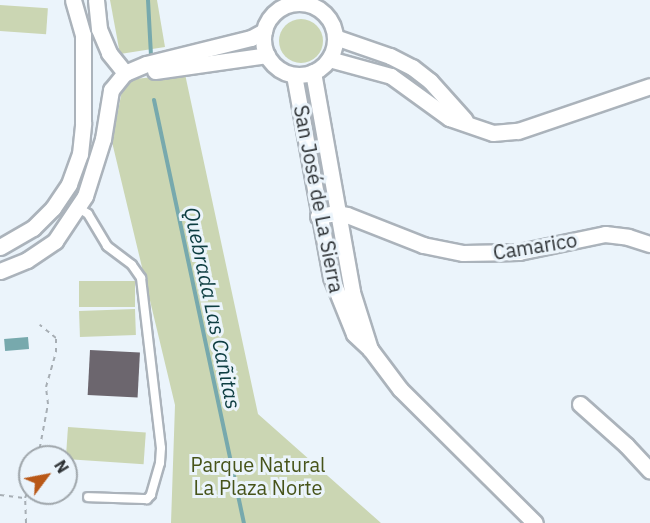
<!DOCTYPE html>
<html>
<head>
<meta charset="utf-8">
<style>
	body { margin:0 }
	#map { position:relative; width:650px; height:523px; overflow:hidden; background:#ebf4fb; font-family:"IBM Plex Sans",sans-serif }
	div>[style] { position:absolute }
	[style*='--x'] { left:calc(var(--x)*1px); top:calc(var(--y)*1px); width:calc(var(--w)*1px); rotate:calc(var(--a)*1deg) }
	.green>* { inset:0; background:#cbd6b3; transform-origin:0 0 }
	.round { border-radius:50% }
	.water>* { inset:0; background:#77a9ad; transform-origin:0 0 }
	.stream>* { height:4px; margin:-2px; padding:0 2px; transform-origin:2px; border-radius:2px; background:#77a9ad }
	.building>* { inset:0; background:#6c666e; transform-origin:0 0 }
	.path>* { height:2px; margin-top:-1px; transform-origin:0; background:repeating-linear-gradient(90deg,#a7aeb4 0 4.5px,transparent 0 9px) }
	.roads { filter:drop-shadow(2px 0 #abb3bb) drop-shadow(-2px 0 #abb3bb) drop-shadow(0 2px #abb3bb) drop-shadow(0 -2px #abb3bb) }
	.lane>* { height:8px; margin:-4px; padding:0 4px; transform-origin:4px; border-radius:4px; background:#fff }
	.street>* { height:15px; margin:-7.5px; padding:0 7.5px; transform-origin:7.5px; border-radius:7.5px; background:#fff }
	.street>.ring { margin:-7.5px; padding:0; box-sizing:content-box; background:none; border:15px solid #fff; border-radius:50% }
	span { translate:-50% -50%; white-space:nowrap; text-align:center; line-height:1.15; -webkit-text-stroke:6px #ebf4fb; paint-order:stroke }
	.street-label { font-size:20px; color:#2c3033 }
	.park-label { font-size:20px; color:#47541a }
	.water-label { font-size:21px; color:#0d3d41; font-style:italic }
	.north { position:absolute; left:18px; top:445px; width:60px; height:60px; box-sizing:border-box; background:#ebf4fb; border:2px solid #9fa6ab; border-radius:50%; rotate:58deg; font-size:16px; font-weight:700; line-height:24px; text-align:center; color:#2c3033 }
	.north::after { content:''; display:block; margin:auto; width:21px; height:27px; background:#b95817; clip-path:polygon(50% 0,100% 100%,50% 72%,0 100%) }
</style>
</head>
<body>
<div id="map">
	<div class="green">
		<div style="clip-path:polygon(110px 0,157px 0,165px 47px,120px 54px)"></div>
		<div style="left:0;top:5px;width:48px;height:26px;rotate:4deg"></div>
		<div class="round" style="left:279px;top:19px;width:44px;height:44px"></div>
		<div style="clip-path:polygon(185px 74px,258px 414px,381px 523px,171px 523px,175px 405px,112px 142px,124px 80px)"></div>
		<div style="clip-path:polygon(307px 92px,311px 93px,326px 182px,323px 184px,320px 183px)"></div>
		<div style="left:135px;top:281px;width:26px;height:56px;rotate:90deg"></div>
		<div style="left:135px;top:309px;width:26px;height:56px;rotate:88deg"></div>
		<div style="left:68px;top:427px;width:78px;height:32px;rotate:4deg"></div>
	</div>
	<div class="water">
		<div style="left:28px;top:337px;width:12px;height:24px;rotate:85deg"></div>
	</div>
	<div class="stream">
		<div style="--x:148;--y:0;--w:55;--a:86.9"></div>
		<div style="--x:154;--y:100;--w:432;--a:78"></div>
	</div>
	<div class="building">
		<div style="left:90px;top:350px;width:50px;height:45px;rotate:3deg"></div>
	</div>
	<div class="path">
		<div style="--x:38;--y:457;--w:54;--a:-79.3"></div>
		<div style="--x:48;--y:404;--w:17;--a:-97"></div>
		<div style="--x:46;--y:387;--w:36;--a:-74"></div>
		<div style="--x:56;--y:352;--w:14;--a:-90"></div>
		<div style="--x:56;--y:338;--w:21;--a:-141"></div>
		<div style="--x:0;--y:495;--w:24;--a:7"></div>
		<div style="--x:26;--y:523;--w:25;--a:-92"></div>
		<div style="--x:25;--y:498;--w:13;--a:-67"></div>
	</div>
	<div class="roads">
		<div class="lane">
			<div style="--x:77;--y:207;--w:13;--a:32"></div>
			<div style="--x:88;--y:214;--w:37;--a:59"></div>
			<div style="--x:107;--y:246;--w:31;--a:37"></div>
			<div style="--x:132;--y:265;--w:16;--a:55"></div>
			<div style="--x:141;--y:278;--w:171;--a:83.3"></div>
			<div style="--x:161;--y:448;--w:15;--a:94"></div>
			<div style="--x:160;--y:463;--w:33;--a:106"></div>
			<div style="--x:151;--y:495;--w:6;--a:135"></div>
			<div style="--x:147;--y:499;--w:59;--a:-178.1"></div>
		</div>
		<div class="street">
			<div style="--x:96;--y:0;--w:29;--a:84"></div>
			<div style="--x:99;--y:29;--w:26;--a:67"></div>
			<div style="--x:109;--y:53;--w:26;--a:51"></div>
			<div class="ring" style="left:263px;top:3px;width:57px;height:57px"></div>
			<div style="--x:335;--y:37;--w:58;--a:19.1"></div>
			<div style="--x:390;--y:56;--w:25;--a:27"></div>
			<div style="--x:412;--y:67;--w:23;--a:38"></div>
			<div style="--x:430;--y:81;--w:52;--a:48.1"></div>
			<div style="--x:329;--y:59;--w:64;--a:15.3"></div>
			<div style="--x:391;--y:76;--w:72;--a:35.9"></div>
			<div style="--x:449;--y:118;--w:46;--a:18.8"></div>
			<div style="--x:493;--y:133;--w:25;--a:-5"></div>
			<div style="--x:518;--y:131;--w:139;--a:-18.8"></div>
			<div style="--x:155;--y:71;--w:113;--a:-8.1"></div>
			<div style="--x:313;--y:72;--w:223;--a:79.9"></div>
			<div style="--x:352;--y:292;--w:60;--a:72.5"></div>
			<div style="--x:294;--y:75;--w:205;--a:79.6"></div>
			<div style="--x:331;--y:277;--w:61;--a:68"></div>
			<div style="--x:354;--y:334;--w:22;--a:43"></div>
			<div style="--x:370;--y:349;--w:50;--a:53.1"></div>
			<div style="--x:400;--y:389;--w:190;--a:44.8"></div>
			<div style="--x:318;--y:216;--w:18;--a:-9"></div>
			<div style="--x:336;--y:213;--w:11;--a:10"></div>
			<div style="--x:347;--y:215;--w:82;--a:21.5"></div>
			<div style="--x:423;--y:245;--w:41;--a:11.3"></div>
			<div style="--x:463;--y:253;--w:56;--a:-1"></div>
			<div style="--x:519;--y:252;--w:88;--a:-11.8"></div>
			<div style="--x:605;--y:234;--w:23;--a:7"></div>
			<div style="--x:628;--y:237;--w:23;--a:18"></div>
			<div style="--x:0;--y:247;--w:38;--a:-30"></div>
			<div style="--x:33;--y:228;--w:28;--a:-45"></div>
			<div style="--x:53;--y:208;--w:29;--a:-56"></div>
			<div style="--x:69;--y:184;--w:32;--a:-70"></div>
			<div style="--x:80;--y:154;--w:31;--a:-84"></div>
			<div style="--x:83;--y:123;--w:88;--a:-90"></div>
			<div style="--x:83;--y:35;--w:36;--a:-106"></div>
			<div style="--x:0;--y:271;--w:29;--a:-22"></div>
			<div style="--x:27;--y:260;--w:34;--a:-34"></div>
			<div style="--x:55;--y:241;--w:54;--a:-56.3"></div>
			<div style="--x:85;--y:196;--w:60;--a:-72.5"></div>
			<div style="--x:103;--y:139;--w:50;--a:-80.7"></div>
			<div style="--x:111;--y:90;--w:22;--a:-51"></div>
			<div style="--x:125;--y:73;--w:23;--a:-23"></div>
			<div style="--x:146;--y:64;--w:108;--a:-13.9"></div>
			<div style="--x:251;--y:38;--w:15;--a:-28"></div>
			<div style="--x:580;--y:404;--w:62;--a:41.7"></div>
			<div style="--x:626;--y:445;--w:35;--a:47"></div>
		</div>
	</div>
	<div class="street-label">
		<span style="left:319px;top:199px;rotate:79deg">San José de La Sierra</span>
		<span style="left:535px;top:246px;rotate:-9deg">Camarico</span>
	</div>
	<div class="park-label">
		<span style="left:258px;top:476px">Parque Natural<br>La Plaza Norte</span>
	</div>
	<div class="water-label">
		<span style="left:213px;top:308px;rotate:78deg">Quebrada Las Cañitas</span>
	</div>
	<div class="north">N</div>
</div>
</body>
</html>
